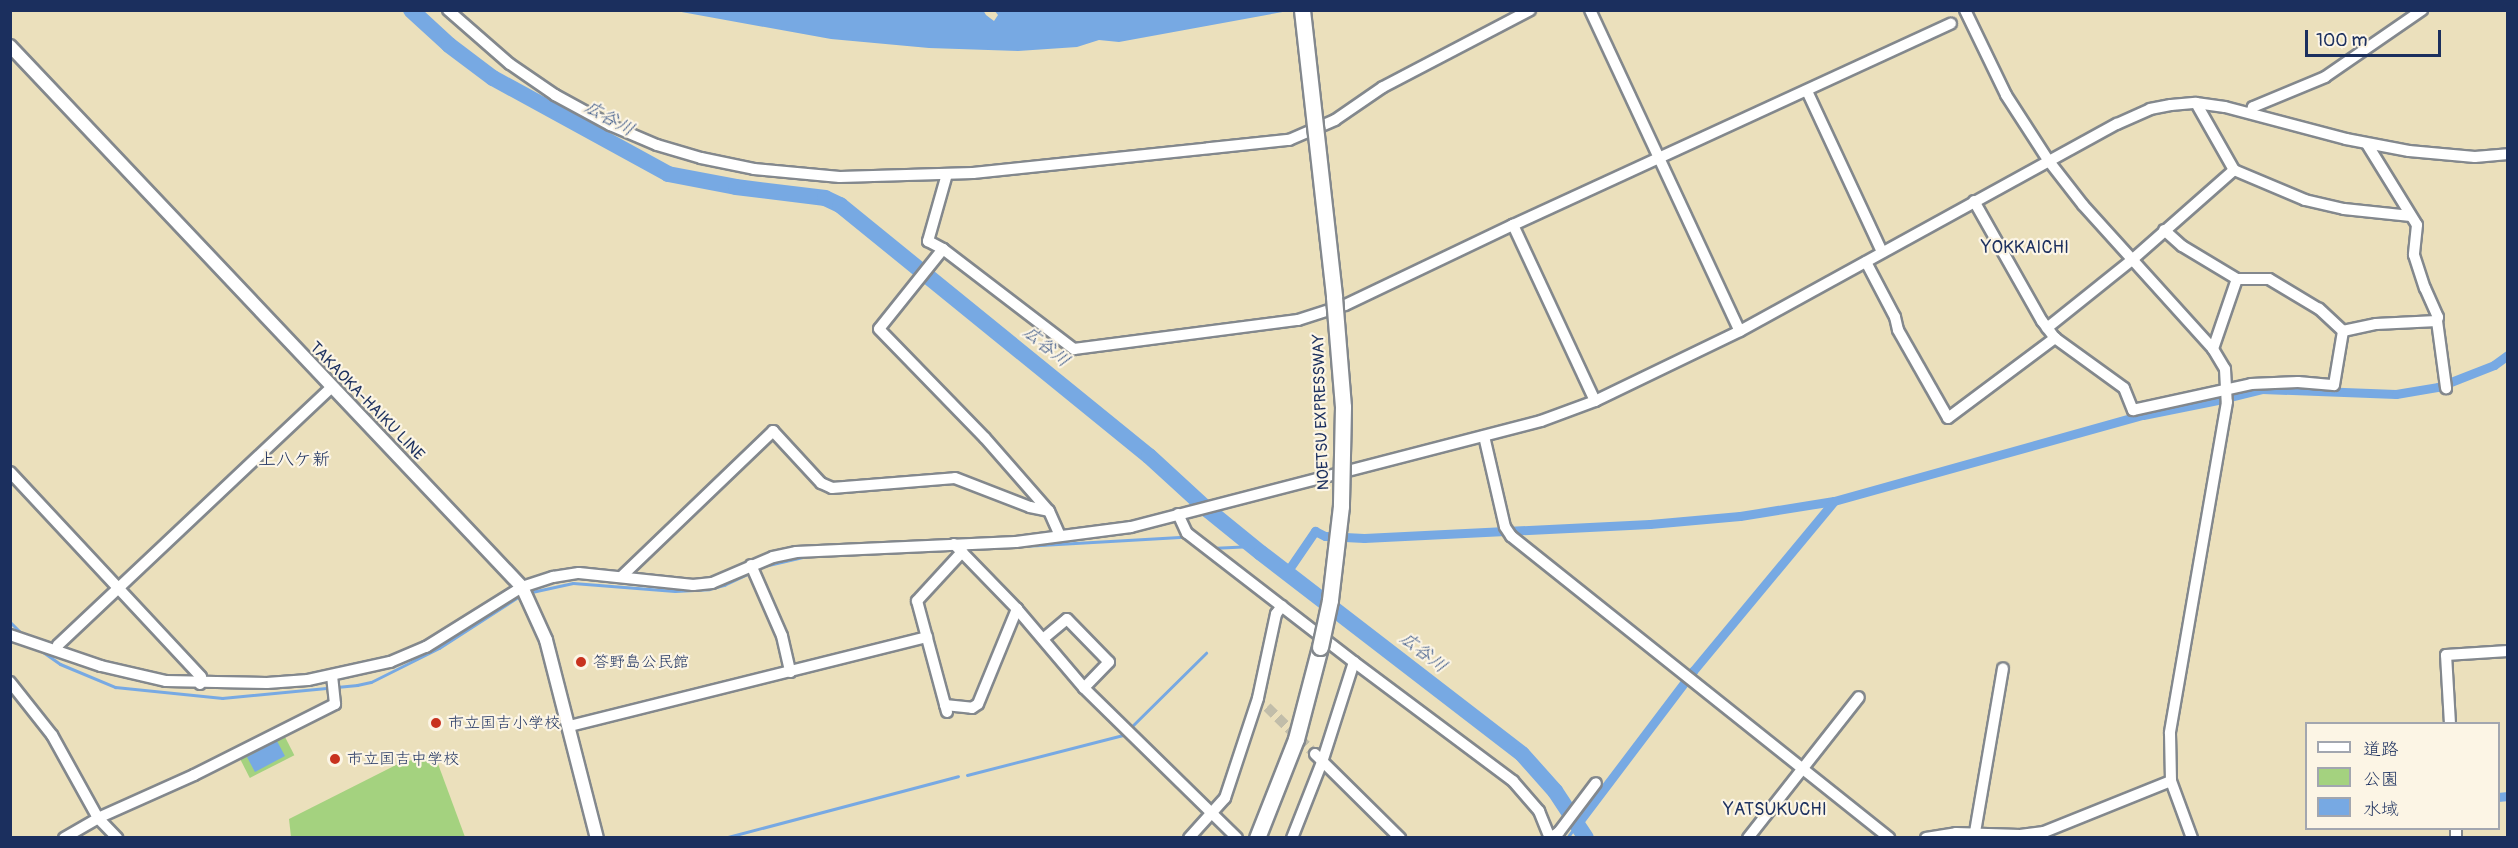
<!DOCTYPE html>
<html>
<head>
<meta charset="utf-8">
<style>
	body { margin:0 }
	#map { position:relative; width:2518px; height:848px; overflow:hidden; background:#ebe0bc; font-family:Pangolin,"Klee One",sans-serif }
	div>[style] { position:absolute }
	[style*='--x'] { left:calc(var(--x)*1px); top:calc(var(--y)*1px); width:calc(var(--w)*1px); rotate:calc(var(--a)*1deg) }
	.green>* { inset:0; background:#a4d27f; transform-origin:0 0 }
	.water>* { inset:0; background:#77a9e3; transform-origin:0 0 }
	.stream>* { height:3px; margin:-1.5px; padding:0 1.5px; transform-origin:1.5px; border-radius:1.5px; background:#77a9e3 }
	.canal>* { height:9px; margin:-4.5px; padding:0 4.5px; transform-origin:4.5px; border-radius:4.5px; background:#77a9e3 }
	.river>* { height:16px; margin:-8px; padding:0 8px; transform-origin:8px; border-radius:8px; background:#77a9e3 }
	.minor-tunnel>* { height:10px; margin-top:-5px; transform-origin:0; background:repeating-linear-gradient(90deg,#c1bda9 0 10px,transparent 0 15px) }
	.roads { filter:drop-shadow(2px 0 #83888d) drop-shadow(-2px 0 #83888d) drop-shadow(0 2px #83888d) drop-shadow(0 -2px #83888d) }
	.minor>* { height:10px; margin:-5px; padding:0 5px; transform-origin:5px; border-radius:5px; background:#fff }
	.major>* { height:12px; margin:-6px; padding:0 6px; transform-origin:6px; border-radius:6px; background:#fff }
	.highway>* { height:15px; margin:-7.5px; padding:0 7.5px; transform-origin:7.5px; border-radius:7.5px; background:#fff }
	.bridges { filter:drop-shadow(2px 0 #83888d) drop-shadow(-2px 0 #83888d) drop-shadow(0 2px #83888d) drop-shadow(0 -2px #83888d) }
	.highway-bridge>* { height:15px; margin:-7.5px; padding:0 7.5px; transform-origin:7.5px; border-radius:7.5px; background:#fff }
	.dots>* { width:16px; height:16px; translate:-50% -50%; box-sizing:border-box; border:3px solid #fcf5e5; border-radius:50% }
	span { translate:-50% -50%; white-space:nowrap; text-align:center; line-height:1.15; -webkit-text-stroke:4.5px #fcf5e5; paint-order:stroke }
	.street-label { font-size:16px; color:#1b2f5e }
	.poi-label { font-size:16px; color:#1b2f5e }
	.left { translate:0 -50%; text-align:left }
	.water-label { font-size:18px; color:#375486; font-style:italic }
	.neighbourhood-label { font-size:18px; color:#1b2f5e }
	.frame { position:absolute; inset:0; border:12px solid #1b2f5e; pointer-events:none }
	.legend { position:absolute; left:2305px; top:722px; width:195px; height:108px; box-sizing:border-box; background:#fcf5e5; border:2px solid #a2a6af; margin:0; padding:8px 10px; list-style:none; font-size:18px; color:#1b2f5e }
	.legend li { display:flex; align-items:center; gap:12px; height:30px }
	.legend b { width:30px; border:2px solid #a2a6af }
	.scale { position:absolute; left:2305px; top:30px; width:136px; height:27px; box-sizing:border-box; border:3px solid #1b2f5e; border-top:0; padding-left:8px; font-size:18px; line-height:21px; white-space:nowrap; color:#1b2f5e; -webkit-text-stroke:4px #fcf5e5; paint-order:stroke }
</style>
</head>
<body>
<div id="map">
	<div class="green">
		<div style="left:283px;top:733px;width:25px;height:50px;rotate:63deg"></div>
		<div style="clip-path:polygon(434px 753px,465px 837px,291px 837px,289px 819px,396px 765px)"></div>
	</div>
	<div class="water">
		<div style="clip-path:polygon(983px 10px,986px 15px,994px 21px,998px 15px,994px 10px,1288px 11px,1119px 42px,1099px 40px,1077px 47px,1018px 51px,929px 48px,831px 39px,676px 11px)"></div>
		<div style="left:277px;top:741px;width:17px;height:34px;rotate:62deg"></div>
	</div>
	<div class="stream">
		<div style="--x:1023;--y:546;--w:157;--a:-3.3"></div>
		<div style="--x:1211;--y:548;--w:42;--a:-2.7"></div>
		<div style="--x:527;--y:593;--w:47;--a:-12.3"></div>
		<div style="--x:573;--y:583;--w:102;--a:4.5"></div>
		<div style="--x:675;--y:591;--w:34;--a:-3"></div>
		<div style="--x:709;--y:589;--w:16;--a:-15"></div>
		<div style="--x:724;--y:585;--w:44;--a:-25.4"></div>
		<div style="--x:764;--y:566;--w:44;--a:-13.1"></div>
		<div style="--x:10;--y:622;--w:20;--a:45"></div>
		<div style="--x:40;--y:650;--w:24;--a:35"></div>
		<div style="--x:60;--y:664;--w:60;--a:22.7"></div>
		<div style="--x:115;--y:687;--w:108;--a:5.9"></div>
		<div style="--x:222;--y:698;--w:136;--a:-5.5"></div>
		<div style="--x:357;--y:685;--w:14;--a:-12"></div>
		<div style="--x:371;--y:682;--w:76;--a:-26.6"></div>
		<div style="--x:439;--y:648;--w:98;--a:-32.9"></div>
		<div style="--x:967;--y:775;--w:161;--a:-14.4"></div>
		<div style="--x:1123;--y:735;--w:117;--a:-44.7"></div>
		<div style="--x:724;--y:838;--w:242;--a:-14.8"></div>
		<div style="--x:1567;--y:838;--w:19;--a:-54"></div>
	</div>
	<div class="canal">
		<div style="--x:1287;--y:572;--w:50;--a:-55.7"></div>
		<div style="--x:1315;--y:531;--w:11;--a:27"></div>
		<div style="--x:1325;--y:536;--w:39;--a:3"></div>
		<div style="--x:1364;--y:538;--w:286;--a:-2.8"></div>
		<div style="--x:1650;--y:524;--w:90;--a:-5.1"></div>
		<div style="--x:1740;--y:516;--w:95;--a:-9.1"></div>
		<div style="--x:1834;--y:501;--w:321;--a:-15.6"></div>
		<div style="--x:2143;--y:415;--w:76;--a:-11.3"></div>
		<div style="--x:2218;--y:400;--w:45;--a:-14"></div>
		<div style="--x:2262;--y:389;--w:134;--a:2.1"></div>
		<div style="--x:2396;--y:394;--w:43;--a:-9.5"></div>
		<div style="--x:2438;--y:387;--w:60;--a:-21.4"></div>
		<div style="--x:2494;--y:365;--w:17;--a:-36"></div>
		<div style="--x:2498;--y:797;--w:10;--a:-6"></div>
		<div style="--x:1578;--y:823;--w:191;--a:-52.9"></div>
		<div style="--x:1693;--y:671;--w:221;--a:-50.3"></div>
	</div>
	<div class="river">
		<div style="--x:411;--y:10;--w:52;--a:42.6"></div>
		<div style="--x:449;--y:45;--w:55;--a:36.9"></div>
		<div style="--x:493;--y:78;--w:200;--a:28.7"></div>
		<div style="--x:668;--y:174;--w:69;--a:10.8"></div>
		<div style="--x:736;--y:187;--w:90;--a:7"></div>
		<div style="--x:825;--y:198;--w:17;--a:25"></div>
		<div style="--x:840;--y:205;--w:398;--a:39.1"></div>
		<div style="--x:1149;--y:456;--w:80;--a:42.5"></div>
		<div style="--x:1208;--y:510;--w:68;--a:39.1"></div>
		<div style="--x:1261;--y:553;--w:329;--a:37.6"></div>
		<div style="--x:1522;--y:754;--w:50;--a:48.3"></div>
		<div style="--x:1555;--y:791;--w:56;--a:56.6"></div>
	</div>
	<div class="minor-tunnel">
		<div style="--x:1267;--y:707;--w:67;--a:44.4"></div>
	</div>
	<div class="roads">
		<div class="minor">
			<div style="--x:448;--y:10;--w:82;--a:41.1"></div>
			<div style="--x:510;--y:64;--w:55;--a:34.6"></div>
			<div style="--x:555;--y:95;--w:63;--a:28.6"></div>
			<div style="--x:610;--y:125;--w:51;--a:23.1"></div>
			<div style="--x:657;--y:145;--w:46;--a:16.5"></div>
			<div style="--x:701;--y:158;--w:54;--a:11.7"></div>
			<div style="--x:754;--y:169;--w:86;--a:5.3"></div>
			<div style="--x:840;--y:177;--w:133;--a:-1.7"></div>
			<div style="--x:973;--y:173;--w:318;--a:-6"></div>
			<div style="--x:1289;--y:140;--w:50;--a:-23.5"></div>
			<div style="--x:1335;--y:120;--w:58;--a:-34.5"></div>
			<div style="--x:1383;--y:87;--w:166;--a:-27.6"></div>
			<div style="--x:1590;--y:10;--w:354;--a:65"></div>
			<div style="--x:1965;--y:10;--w:94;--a:64.2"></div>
			<div style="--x:2006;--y:95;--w:77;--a:57.1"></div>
			<div style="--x:2048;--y:160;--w:57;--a:52.1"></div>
			<div style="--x:2083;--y:205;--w:194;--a:47.9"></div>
			<div style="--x:2213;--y:349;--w:23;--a:59"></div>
			<div style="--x:2225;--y:369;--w:33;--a:87"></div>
			<div style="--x:2227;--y:402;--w:336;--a:99.8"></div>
			<div style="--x:2170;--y:733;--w:48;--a:88.8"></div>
			<div style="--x:2171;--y:781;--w:61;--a:69.8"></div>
			<div style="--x:1807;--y:91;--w:178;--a:65"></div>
			<div style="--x:2196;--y:103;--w:77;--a:60.4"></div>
			<div style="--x:2234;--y:170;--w:77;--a:22.9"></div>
			<div style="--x:2305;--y:200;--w:40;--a:13"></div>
			<div style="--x:2344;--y:209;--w:67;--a:6"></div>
			<div style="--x:2251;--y:113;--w:6;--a:-72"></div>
			<div style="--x:2253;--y:107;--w:78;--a:-22.6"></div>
			<div style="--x:2325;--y:77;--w:118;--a:-34.6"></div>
			<div style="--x:2367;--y:144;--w:95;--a:58.3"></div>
			<div style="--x:2417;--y:225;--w:30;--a:96"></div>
			<div style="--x:2414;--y:255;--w:35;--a:72"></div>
			<div style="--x:2425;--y:288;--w:32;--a:66"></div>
			<div style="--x:2438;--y:317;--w:4;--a:104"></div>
			<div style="--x:947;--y:174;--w:70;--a:105.8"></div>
			<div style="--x:928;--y:241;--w:17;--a:28"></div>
			<div style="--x:943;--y:249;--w:165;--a:37.4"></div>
			<div style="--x:1074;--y:349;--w:226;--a:-7.4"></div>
			<div style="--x:1298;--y:320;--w:49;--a:-17.7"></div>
			<div style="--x:1345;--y:305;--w:186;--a:-25.5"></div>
			<div style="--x:1513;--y:225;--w:482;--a:-24.7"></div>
			<div style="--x:1974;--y:201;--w:138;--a:60.5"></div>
			<div style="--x:2042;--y:321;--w:21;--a:53"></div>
			<div style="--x:2055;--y:338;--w:85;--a:35.9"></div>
			<div style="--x:2124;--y:388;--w:24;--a:68"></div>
			<div style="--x:2133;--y:410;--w:121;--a:-12.4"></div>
			<div style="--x:2251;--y:384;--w:47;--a:-2.4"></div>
			<div style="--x:2298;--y:382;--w:36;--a:5"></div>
			<div style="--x:2334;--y:385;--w:55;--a:-80.5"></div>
			<div style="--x:2343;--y:331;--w:33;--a:-137"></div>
			<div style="--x:2319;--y:309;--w:58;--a:-149"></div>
			<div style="--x:2269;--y:279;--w:32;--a:180"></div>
			<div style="--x:2237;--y:279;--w:64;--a:-149"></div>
			<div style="--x:2182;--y:246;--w:24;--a:-138"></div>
			<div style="--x:1513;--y:225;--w:194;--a:65"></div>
			<div style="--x:943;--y:249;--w:102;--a:128.7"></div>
			<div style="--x:879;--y:329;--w:152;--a:45.8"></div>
			<div style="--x:985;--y:438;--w:97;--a:48.8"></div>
			<div style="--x:1866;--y:262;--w:62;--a:62.2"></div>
			<div style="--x:1895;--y:317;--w:13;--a:77"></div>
			<div style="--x:1898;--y:330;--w:101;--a:60.4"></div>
			<div style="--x:1948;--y:418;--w:134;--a:-36.8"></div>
			<div style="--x:2047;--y:328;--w:110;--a:-38.7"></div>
			<div style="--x:2133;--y:259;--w:135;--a:-41.4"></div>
			<div style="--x:2343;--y:331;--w:34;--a:-12"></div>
			<div style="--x:2376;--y:324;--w:61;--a:-2.8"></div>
			<div style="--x:2437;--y:321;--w:68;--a:82.3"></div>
			<div style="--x:2213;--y:349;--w:74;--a:-71.1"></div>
			<div style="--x:1484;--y:436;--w:93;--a:77"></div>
			<div style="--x:1505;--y:527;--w:11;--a:56"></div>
			<div style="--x:1511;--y:536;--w:484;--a:38.6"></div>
			<div style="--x:10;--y:472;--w:280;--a:47"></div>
			<div style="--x:201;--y:677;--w:7;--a:98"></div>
			<div style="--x:1178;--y:514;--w:21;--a:65"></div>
			<div style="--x:1187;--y:533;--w:211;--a:37.7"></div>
			<div style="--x:1354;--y:662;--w:105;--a:107.7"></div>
			<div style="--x:1322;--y:762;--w:82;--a:111.5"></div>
			<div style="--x:954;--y:544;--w:91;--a:45.9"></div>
			<div style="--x:1017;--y:609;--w:104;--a:49.7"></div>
			<div style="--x:1084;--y:688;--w:214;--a:44.4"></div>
			<div style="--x:751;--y:565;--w:77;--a:66.4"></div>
			<div style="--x:782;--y:636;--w:37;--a:77"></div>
			<div style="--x:621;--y:577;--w:211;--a:-43.8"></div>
			<div style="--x:773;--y:431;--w:71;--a:47.3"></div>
			<div style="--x:821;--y:483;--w:12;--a:24"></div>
			<div style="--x:832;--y:488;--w:123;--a:-4.6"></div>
			<div style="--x:955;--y:478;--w:80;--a:21.1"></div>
			<div style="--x:1030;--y:507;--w:19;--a:12"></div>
			<div style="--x:1049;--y:511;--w:27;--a:66"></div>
			<div style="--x:10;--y:635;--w:96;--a:18.8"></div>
			<div style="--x:101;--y:666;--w:67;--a:13"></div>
			<div style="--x:166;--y:681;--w:101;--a:1.1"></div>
			<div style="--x:267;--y:683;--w:41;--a:-4.2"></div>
			<div style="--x:308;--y:680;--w:84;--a:-12.4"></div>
			<div style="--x:390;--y:662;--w:39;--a:-23"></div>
			<div style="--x:426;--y:647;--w:113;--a:-32"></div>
			<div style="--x:522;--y:587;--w:33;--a:-18"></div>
			<div style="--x:553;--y:577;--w:26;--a:-9"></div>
			<div style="--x:579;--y:573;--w:115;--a:6"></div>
			<div style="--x:693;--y:585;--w:19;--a:-6"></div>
			<div style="--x:712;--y:583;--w:66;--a:-23.1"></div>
			<div style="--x:773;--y:557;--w:24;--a:-12"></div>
			<div style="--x:796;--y:552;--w:220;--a:-2.6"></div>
			<div style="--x:1016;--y:542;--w:116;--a:-7.4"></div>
			<div style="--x:1131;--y:527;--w:423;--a:-14.5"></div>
			<div style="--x:1541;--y:421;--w:58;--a:-20.3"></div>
			<div style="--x:1595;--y:401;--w:161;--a:-25.8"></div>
			<div style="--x:1740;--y:331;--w:430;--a:-28.8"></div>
			<div style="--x:2117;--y:124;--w:36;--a:-24"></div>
			<div style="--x:2150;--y:109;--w:21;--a:-11"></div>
			<div style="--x:2171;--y:105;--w:25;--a:-5"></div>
			<div style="--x:2196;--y:103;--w:29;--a:8"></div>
			<div style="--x:2225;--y:107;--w:125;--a:14.8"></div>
			<div style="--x:2346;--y:139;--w:64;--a:10.8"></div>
			<div style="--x:2409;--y:151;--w:66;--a:5.2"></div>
			<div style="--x:2475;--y:157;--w:33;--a:-5"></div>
			<div style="--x:1043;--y:639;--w:31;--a:-40"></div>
			<div style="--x:1067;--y:619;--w:60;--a:45.7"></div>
			<div style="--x:1109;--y:662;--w:36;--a:134"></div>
			<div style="--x:56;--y:650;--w:5;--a:-68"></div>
			<div style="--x:58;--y:645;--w:375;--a:-43.3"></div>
			<div style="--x:1354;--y:662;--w:199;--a:36.8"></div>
			<div style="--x:1513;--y:781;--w:40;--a:49"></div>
			<div style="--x:1539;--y:811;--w:29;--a:68"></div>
			<div style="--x:10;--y:682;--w:68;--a:51.6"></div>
			<div style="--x:52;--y:735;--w:95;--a:61"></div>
			<div style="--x:98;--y:818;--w:28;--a:46"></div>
			<div style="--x:945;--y:705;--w:27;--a:6"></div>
			<div style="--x:972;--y:708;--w:7;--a:-34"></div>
			<div style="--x:978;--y:704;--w:103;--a:-67.7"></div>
			<div style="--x:947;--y:712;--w:115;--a:-105.1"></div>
			<div style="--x:917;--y:601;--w:67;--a:-47.4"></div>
			<div style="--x:2450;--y:724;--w:69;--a:-93.3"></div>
			<div style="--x:2446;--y:655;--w:62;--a:-3.7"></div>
			<div style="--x:570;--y:726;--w:368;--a:-14"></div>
			<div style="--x:1315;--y:754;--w:120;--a:44.7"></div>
			<div style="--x:2456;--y:828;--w:10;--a:90"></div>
			<div style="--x:1552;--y:837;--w:9;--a:-36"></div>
			<div style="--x:1559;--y:832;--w:61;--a:-52.9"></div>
			<div style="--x:64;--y:838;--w:39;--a:-30"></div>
			<div style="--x:98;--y:818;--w:105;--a:-24.1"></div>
			<div style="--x:194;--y:775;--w:158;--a:-26.7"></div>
			<div style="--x:335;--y:704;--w:28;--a:-96"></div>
			<div style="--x:1189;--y:838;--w:54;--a:-48"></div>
			<div style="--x:1225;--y:798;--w:105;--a:-71.7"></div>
			<div style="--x:1258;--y:698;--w:86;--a:-77.9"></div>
			<div style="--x:1276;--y:614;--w:10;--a:-53"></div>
			<div style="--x:1748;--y:838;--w:179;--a:-51.8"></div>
			<div style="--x:1926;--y:838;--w:30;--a:-9"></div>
			<div style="--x:1956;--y:833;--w:64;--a:1.8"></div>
			<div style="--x:2020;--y:835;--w:24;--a:-7"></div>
			<div style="--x:2044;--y:832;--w:137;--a:-21.9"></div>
			<div style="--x:1974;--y:838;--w:172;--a:-80.3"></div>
		</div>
		<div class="major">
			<div style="--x:10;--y:46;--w:745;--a:46.58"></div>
			<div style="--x:522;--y:587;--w:58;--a:65.6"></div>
			<div style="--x:546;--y:640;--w:204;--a:75.6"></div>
		</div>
		<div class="highway">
			<div style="--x:1257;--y:838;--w:106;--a:-68.5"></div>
			<div style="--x:1296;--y:739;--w:95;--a:-75.4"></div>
		</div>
	</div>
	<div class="bridges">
		<div class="highway-bridge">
			<div style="--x:1302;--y:10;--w:289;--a:83.6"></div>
			<div style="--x:1334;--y:297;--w:110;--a:85.3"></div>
			<div style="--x:1343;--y:407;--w:99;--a:91.2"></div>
			<div style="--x:1341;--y:506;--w:95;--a:96.7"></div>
			<div style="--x:1330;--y:600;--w:48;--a:102"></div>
		</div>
	</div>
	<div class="dots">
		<div style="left:581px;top:662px;background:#c8321e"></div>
		<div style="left:436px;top:723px;background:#c8321e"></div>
		<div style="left:335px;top:759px;background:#c8321e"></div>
	</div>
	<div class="street-label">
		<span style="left:367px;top:401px;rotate:46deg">TAKAOKA-HAIKU LINE</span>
		<span style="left:1321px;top:412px;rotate:-92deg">NOETSU EXPRESSWAY</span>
	</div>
	<div class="poi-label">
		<span class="left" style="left:593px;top:662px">答野島公民館</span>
		<span class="left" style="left:448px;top:723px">市立国吉小学校</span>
		<span class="left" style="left:347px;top:759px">市立国吉中学校</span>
	</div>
	<div class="water-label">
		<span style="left:609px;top:119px;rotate:29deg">広谷川</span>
		<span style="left:1046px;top:347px;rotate:39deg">広谷川</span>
		<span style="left:1423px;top:653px;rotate:38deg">広谷川</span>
	</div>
	<div class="neighbourhood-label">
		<span style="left:2025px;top:248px">YOKKAICHI</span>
		<span style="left:294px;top:460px">上八ケ新</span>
		<span style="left:1775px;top:810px">YATSUKUCHI</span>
	</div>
	<div class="frame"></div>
	<ul class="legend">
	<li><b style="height:8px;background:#fff"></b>道路</li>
	<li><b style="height:16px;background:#a4d27f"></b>公園</li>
	<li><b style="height:16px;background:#77a9e3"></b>水域</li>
	</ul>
	<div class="scale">100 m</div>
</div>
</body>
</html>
